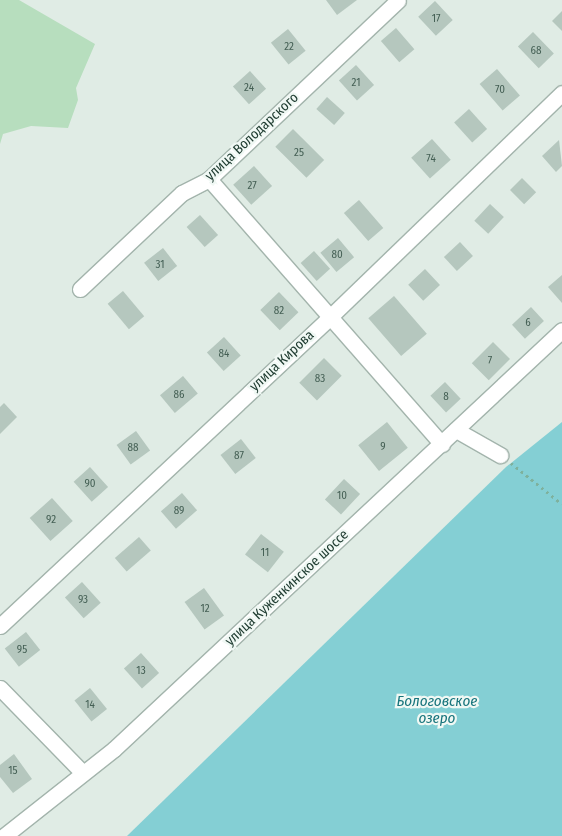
<!DOCTYPE html>
<html>
<head>
<meta charset="utf-8">
<style>
	body { margin:0 }
	#map { position:relative; width:562px; height:836px; overflow:hidden; background:#e0ece5; font-family:"Fira Sans Condensed",sans-serif }
	div>[style] { position:absolute }
	[style*='--x'] { left:calc(var(--x)*1px); top:calc(var(--y)*1px); width:calc(var(--w)*1px); rotate:calc(var(--a)*1deg) }
	.green>* { inset:0; background:#b7debe }
	.water>* { inset:0; background:#84cfd4 }
	.building>* { inset:0; background:#b5c7be; transform-origin:0 0 }
	.path>* { height:2.5px; margin-top:-1.25px; transform-origin:0; background:repeating-linear-gradient(90deg,#7eb19d 0 2.5px,transparent 0 6.5px) }
	.roads { filter:drop-shadow(1px 0 #a3b4ac) drop-shadow(-1px 0 #a3b4ac) drop-shadow(0 1px #a3b4ac) drop-shadow(0 -1px #a3b4ac) }
	.street>* { height:15px; margin:-7.5px; padding:0 7.5px; transform-origin:7.5px; border-radius:7.5px; background:#fff }
	.secondary>* { height:15px; margin:-7.5px; padding:0 7.5px; transform-origin:7.5px; border-radius:7.5px; background:#fff }
	span { translate:-50% -50%; white-space:nowrap; text-align:center; line-height:1.15; -webkit-text-stroke:4.5px #f0f8f4; paint-order:stroke }
	.number-label { font-size:11px; color:#456055 }
	.number-label span { -webkit-text-stroke-width:0 }
	.street-label { font-size:14px; color:#203d32 }
	.water-label { font-size:15px; color:#17747c; font-style:italic }
</style>
</head>
<body>
<div id="map">
	<div class="green">
		<div style="clip-path:polygon(0 0,19px 0,95px 44px,76px 88px,78px 100px,68px 128px,31px 126px,3px 134px,0 144px)"></div>
	</div>
	<div class="water">
		<div style="clip-path:polygon(562px 422px,562px 836px,127px 836px,506px 467px)"></div>
	</div>
	<div class="building">
		<div style="clip-path:polygon(326px 0,357px 0,337px 15px)"></div>
		<div style="left:435px;top:1px;width:26px;height:23px;rotate:47deg"></div>
		<div style="clip-path:polygon(562px 11px,562px 31px,552px 21px)"></div>
		<div style="left:396px;top:28px;width:28px;height:20px;rotate:49deg"></div>
		<div style="left:288px;top:29px;width:28px;height:22px;rotate:51deg"></div>
		<div style="left:533px;top:32px;width:30px;height:21px;rotate:46deg"></div>
		<div style="left:356px;top:65px;width:27px;height:23px;rotate:48deg"></div>
		<div style="left:497px;top:69px;width:35px;height:23px;rotate:49deg"></div>
		<div style="left:250px;top:71px;width:24px;height:23px;rotate:48deg"></div>
		<div style="left:327px;top:97px;width:24px;height:16px;rotate:42deg"></div>
		<div style="left:469px;top:109px;width:27px;height:20px;rotate:48deg"></div>
		<div style="left:293px;top:129px;width:44px;height:25px;rotate:45deg"></div>
		<div style="left:432px;top:139px;width:28px;height:28px;rotate:48deg"></div>
		<div style="clip-path:polygon(559px 140px,562px 166px,556px 172px,542px 156px)"></div>
		<div style="left:254px;top:166px;width:27px;height:28px;rotate:48deg"></div>
		<div style="left:522px;top:178px;width:20px;height:17px;rotate:45deg"></div>
		<div style="left:359px;top:200px;width:37px;height:20px;rotate:49deg"></div>
		<div style="left:490px;top:204px;width:19px;height:23px;rotate:43deg"></div>
		<div style="left:200px;top:215px;width:27px;height:18px;rotate:48deg"></div>
		<div style="left:338px;top:238px;width:25px;height:23px;rotate:50deg"></div>
		<div style="left:460px;top:242px;width:19px;height:22px;rotate:47deg"></div>
		<div style="left:163px;top:248px;width:23px;height:24px;rotate:52deg"></div>
		<div style="left:314px;top:251px;width:24px;height:18px;rotate:48deg"></div>
		<div style="left:425px;top:269px;width:22px;height:23px;rotate:47deg"></div>
		<div style="clip-path:polygon(562px 275px,562px 303px,548px 287px)"></div>
		<div style="left:123px;top:291px;width:33px;height:20px;rotate:50deg"></div>
		<div style="left:279px;top:292px;width:28px;height:26px;rotate:46deg"></div>
		<div style="left:394px;top:296px;width:50px;height:34px;rotate:49deg"></div>
		<div style="left:531px;top:307px;width:19px;height:26px;rotate:47deg"></div>
		<div style="left:224px;top:337px;width:25px;height:23px;rotate:48deg"></div>
		<div style="left:493px;top:342px;width:24px;height:30px;rotate:45deg"></div>
		<div style="left:324px;top:358px;width:25px;height:35px;rotate:45deg"></div>
		<div style="left:183px;top:376px;width:23px;height:30px;rotate:50deg"></div>
		<div style="left:445px;top:382px;width:23px;height:20px;rotate:47deg"></div>
		<div style="clip-path:polygon(4px 403px,17px 417px,0 434px,0 407px)"></div>
		<div style="left:387px;top:422px;width:33px;height:37px;rotate:51deg"></div>
		<div style="left:136px;top:431px;width:24px;height:24px;rotate:54deg"></div>
		<div style="left:241px;top:439px;width:24px;height:26px;rotate:52deg"></div>
		<div style="left:90px;top:467px;width:27px;height:22px;rotate:48deg"></div>
		<div style="left:344px;top:479px;width:22px;height:28px;rotate:43deg"></div>
		<div style="left:182px;top:493px;width:23px;height:28px;rotate:49deg"></div>
		<div style="left:52px;top:498px;width:31px;height:30px;rotate:48deg"></div>
		<div style="left:261px;top:534px;width:29px;height:26px;rotate:38deg"></div>
		<div style="left:139px;top:537px;width:18px;height:32px;rotate:49deg"></div>
		<div style="left:82px;top:582px;width:28px;height:23px;rotate:48deg"></div>
		<div style="left:204px;top:588px;width:34px;height:24px;rotate:54deg"></div>
		<div style="left:26px;top:632px;width:23px;height:27px;rotate:52deg"></div>
		<div style="left:141px;top:653px;width:27px;height:23px;rotate:48deg"></div>
		<div style="left:90px;top:688px;width:27px;height:20px;rotate:51deg"></div>
		<div style="clip-path:polygon(14px 754px,32px 779px,13px 793px,0 777px,0 765px)"></div>
	</div>
	<div class="path">
		<div style="--x:511;--y:463;--w:65;--a:38.8"></div>
	</div>
	<div class="roads">
		<div class="street">
			<div style="--x:209;--y:179;--w:353;--a:48.7"></div>
			<div style="--x:80;--y:289;--w:140;--a:-43.3"></div>
			<div style="--x:182;--y:193;--w:30;--a:-27"></div>
			<div style="--x:209;--y:179;--w:260;--a:-43.4"></div>
			<div style="--x:456;--y:430;--w:51;--a:29.6"></div>
			<div style="--x:0;--y:688;--w:116;--a:45.7"></div>
			<div style="--x:4;--y:836;--w:140;--a:-38.3"></div>
			<div style="--x:114;--y:749;--w:613;--a:-43.08"></div>
		</div>
		<div class="secondary">
			<div style="--x:0;--y:626;--w:453;--a:-43.1"></div>
			<div style="--x:331;--y:316;--w:321;--a:-44"></div>
		</div>
	</div>
	<div class="number-label">
		<span style="left:436px;top:19px">17</span>
		<span style="left:289px;top:47px">22</span>
		<span style="left:536px;top:51px">68</span>
		<span style="left:356px;top:83px">21</span>
		<span style="left:249px;top:88px">24</span>
		<span style="left:500px;top:90px">70</span>
		<span style="left:299px;top:153px">25</span>
		<span style="left:431px;top:159px">74</span>
		<span style="left:252px;top:186px">27</span>
		<span style="left:337px;top:255px">80</span>
		<span style="left:160px;top:265px">31</span>
		<span style="left:279px;top:311px">82</span>
		<span style="left:528px;top:323px">6</span>
		<span style="left:224px;top:354px">84</span>
		<span style="left:490px;top:361px">7</span>
		<span style="left:320px;top:379px">83</span>
		<span style="left:179px;top:395px">86</span>
		<span style="left:446px;top:397px">8</span>
		<span style="left:383px;top:447px">9</span>
		<span style="left:133px;top:448px">88</span>
		<span style="left:239px;top:456px">87</span>
		<span style="left:90px;top:484px">90</span>
		<span style="left:342px;top:496px">10</span>
		<span style="left:179px;top:511px">89</span>
		<span style="left:51px;top:520px">92</span>
		<span style="left:265px;top:553px">11</span>
		<span style="left:83px;top:600px">93</span>
		<span style="left:205px;top:609px">12</span>
		<span style="left:22px;top:650px">95</span>
		<span style="left:141px;top:671px">13</span>
		<span style="left:90px;top:705px">14</span>
		<span style="left:13px;top:771px">15</span>
	</div>
	<div class="street-label">
		<span style="left:252px;top:137px;rotate:-43deg">улица Володарского</span>
		<span style="left:282px;top:361px;rotate:-43deg">улица Кирова</span>
		<span style="left:287px;top:588px;rotate:-43deg">улица Куженкинское шоссе</span>
	</div>
	<div class="water-label">
		<span style="left:437px;top:710px">Бологовское<br>озеро</span>
	</div>
</div>
</body>
</html>
